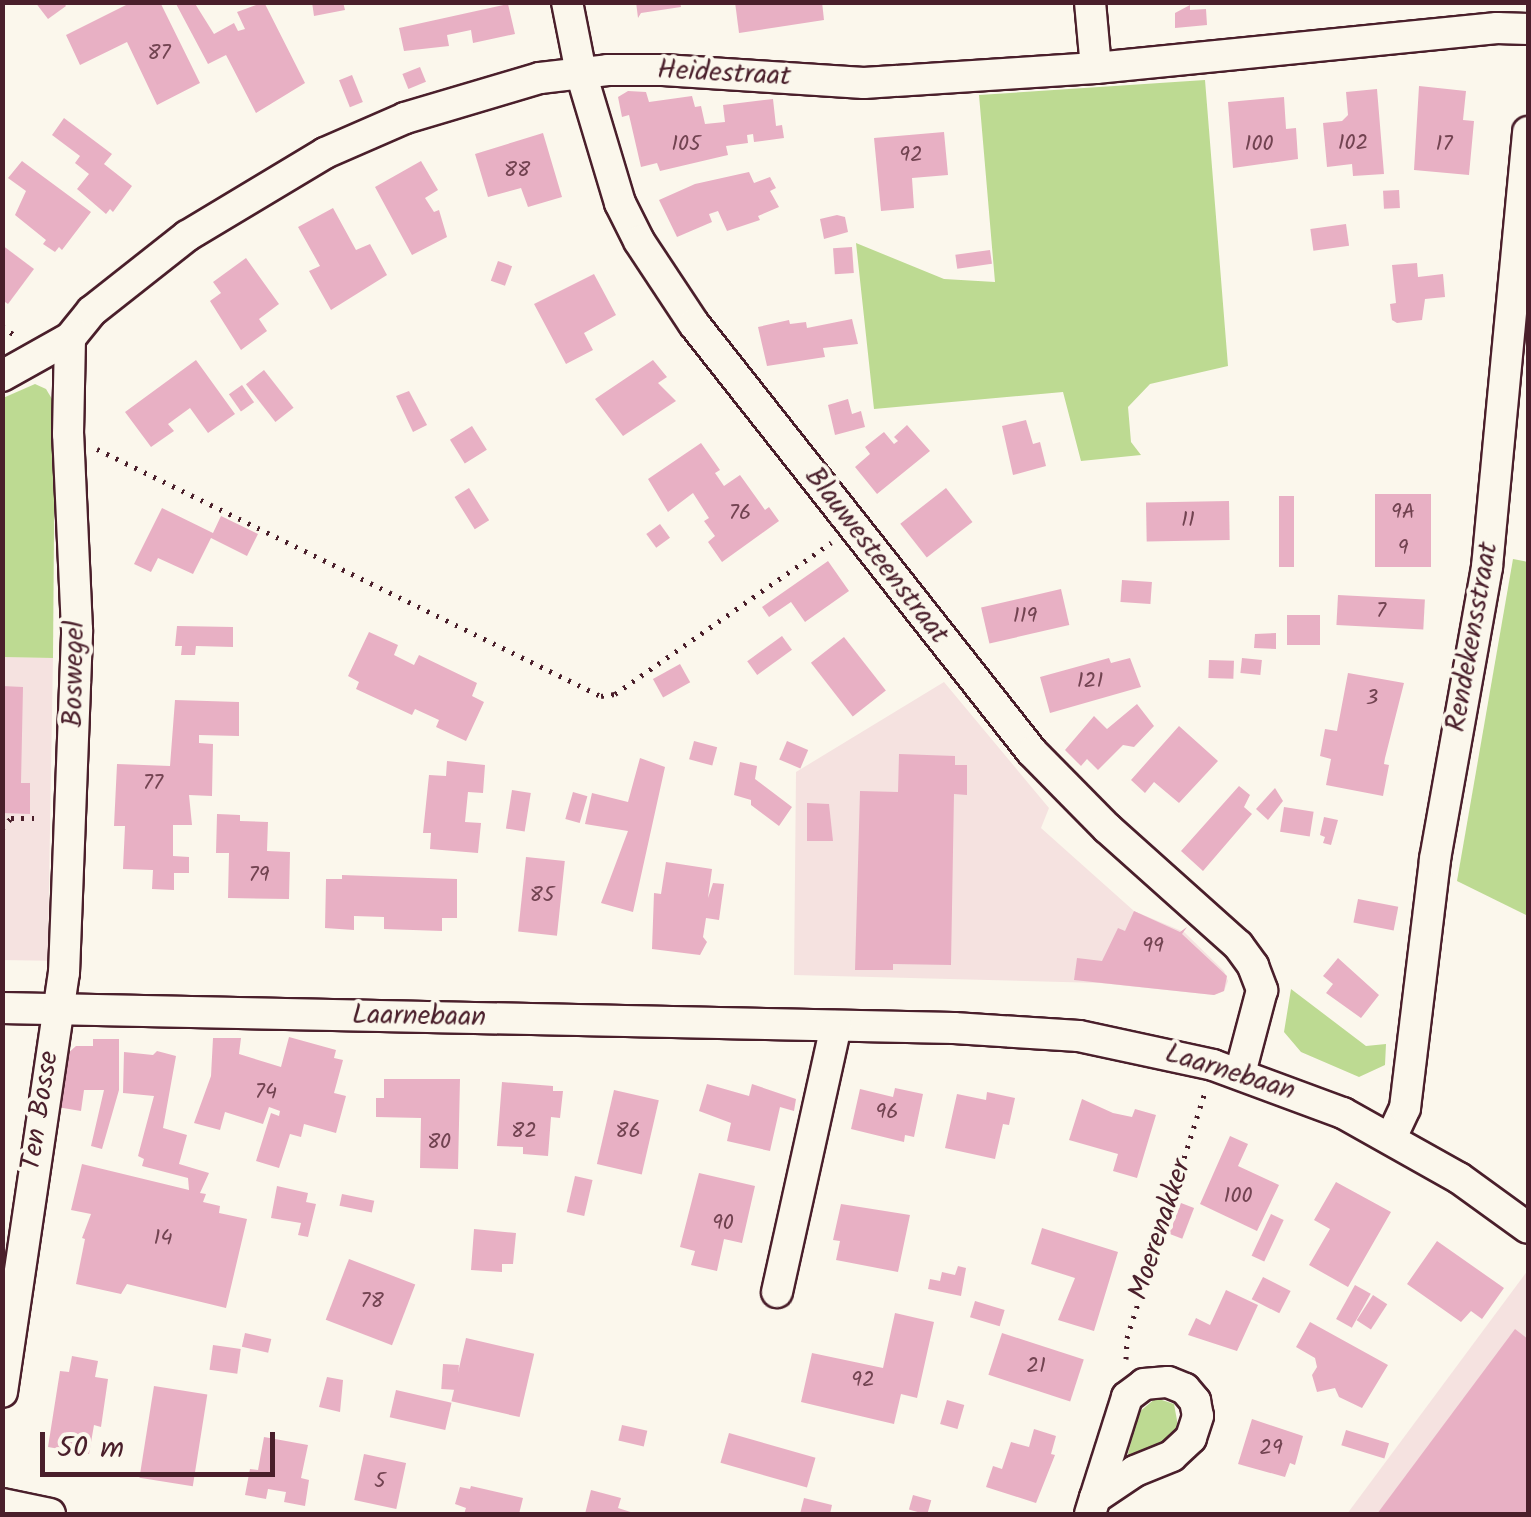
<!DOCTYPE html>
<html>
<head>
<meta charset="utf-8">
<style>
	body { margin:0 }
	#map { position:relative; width:1531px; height:1517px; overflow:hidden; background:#fbf7ec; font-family:Kalam,sans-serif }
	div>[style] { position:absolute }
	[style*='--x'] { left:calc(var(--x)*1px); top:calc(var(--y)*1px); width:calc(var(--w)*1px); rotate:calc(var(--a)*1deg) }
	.built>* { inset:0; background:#f5e2e0; transform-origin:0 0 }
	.green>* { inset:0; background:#bdda92 }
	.building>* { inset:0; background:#e8b0c4; transform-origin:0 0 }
	.path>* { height:5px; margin-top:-2.5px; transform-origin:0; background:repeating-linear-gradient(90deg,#4a1f2b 0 2.5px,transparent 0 10.5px) }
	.roads { filter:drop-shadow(2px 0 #4a1f2b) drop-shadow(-2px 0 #4a1f2b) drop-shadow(0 2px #4a1f2b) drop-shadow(0 -2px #4a1f2b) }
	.minor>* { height:30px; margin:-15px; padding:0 15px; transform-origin:15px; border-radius:15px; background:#fbf7ec }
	span { translate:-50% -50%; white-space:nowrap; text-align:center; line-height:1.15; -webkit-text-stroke:8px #fbf7ec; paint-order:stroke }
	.number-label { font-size:22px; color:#724351 }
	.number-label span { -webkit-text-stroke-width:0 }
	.street-label { font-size:28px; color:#4a1f2b }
	.frame { position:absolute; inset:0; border:5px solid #4a1f2b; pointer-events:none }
	.scale { position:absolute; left:40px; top:1432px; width:235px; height:45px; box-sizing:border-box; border:5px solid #4a1f2b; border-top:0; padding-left:12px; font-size:30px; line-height:35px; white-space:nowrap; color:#4a1f2b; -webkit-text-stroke:8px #fbf7ec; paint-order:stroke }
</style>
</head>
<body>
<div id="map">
	<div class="built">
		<div style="left:3px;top:657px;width:50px;height:303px;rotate:1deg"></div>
		<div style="clip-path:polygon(944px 682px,1049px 808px,1041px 828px,1134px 911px,1184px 932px,1224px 971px,1228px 981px,1224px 991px,1214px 995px,1100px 983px,794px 975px,796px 772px)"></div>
		<div style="clip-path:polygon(1528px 1270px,1528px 1514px,1347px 1514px)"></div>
	</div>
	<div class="green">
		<div style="clip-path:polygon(1205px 80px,1228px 366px,1150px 384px,1128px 407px,1131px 442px,1141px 455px,1081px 461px,1063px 392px,874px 409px,856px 243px,944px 279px,995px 282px,979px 95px)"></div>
		<div style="clip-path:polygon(35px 384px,46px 389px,55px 404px,53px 658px,3px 657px,3px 398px)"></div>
		<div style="clip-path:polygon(1513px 559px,1528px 562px,1528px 916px,1457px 881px)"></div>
		<div style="clip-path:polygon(1291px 989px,1366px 1046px,1386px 1044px,1385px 1065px,1359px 1077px,1301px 1052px,1284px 1032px)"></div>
		<div style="clip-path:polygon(1156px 1398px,1174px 1404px,1178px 1426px,1171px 1437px,1127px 1458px,1138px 1413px)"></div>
	</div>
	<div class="building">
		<div style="clip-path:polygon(35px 2px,63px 2px,66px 6px,48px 19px)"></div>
		<div style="clip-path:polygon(132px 2px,160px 2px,200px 83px,157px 105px,127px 42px,80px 65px,66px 35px)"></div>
		<div style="clip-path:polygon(175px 2px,194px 2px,214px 34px,234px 23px,238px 31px,245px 29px,237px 12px,264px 2px,305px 83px,256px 113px,226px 55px,208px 64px)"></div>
		<div style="clip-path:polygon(312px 2px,343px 2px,345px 10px,314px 16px)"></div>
		<div style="clip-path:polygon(636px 2px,680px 2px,681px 7px,641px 13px,638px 18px)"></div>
		<div style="clip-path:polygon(735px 2px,822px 2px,824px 20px,739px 33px)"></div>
		<div style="clip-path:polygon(508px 4px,515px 34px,473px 43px,471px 30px,447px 35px,449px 46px,404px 51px,399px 28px)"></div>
		<div style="clip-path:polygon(1190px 5px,1190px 10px,1206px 9px,1207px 25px,1175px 28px,1175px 13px)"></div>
		<div style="left:420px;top:67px;width:16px;height:19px;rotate:68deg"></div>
		<div style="left:352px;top:75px;width:29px;height:14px;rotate:68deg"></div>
		<div style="clip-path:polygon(1419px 86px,1466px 91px,1463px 120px,1474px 121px,1469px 175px,1414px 170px)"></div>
		<div style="clip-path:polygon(1377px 89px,1384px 174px,1353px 176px,1352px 164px,1327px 167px,1323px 123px,1342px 121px,1348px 115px,1346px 92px)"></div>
		<div style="clip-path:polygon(628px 91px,646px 92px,649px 102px,692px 96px,695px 107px,701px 106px,705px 124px,725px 122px,723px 105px,773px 99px,776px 126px,782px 125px,784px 138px,754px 142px,753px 134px,747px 135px,748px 143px,726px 146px,728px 155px,660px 171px,657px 163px,641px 167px,629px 115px,622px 117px,618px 97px)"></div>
		<div style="clip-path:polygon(1284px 97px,1286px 129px,1296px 128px,1298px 159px,1233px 168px,1228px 102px)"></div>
		<div style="clip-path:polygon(64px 118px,112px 154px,104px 164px,132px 186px,113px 212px,110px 209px,106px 214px,77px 189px,89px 174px,75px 163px,80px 156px,52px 135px)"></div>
		<div style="clip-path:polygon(944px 132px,948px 175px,912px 178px,914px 208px,881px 211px,874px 138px)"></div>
		<div style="clip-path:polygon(543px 133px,562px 197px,528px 207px,521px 188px,488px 197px,475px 154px)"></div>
		<div style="clip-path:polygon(22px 161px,91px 212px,62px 250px,59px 247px,55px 252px,43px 244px,46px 240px,15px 215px,26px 191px,8px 178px)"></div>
		<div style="clip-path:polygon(421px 161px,438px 190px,425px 198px,434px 212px,439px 210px,447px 237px,412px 255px,375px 187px)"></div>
		<div style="clip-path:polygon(749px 172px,754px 183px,770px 177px,776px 188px,770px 191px,779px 207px,758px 216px,760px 220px,727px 231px,718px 211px,709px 214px,712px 222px,677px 237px,659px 200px,695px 184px)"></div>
		<div style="left:1399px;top:190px;width:18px;height:16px;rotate:87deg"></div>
		<div style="clip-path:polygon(333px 208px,356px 250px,370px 244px,387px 275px,331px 310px,309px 271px,320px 266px,298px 227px)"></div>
		<div style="clip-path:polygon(837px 215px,845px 217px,848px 232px,824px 239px,820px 219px)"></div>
		<div style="left:1346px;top:224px;width:22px;height:36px;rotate:82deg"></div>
		<div style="clip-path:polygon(2px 245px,34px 269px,8px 304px,2px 300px)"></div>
		<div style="left:852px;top:247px;width:26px;height:19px;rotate:86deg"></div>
		<div style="left:990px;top:250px;width:14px;height:35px;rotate:82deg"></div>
		<div style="clip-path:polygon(246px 258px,279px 304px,259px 319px,267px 331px,241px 350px,210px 301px,221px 293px,213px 282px)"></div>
		<div style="left:498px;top:261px;width:15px;height:21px;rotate:20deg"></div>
		<div style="clip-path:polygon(1417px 263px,1418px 277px,1443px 274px,1445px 297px,1425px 299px,1422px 320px,1397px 323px,1392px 320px,1390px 304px,1396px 303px,1392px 265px)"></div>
		<div style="clip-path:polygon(594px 274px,616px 315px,584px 333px,593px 350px,566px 364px,534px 304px)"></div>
		<div style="clip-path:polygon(852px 319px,858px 344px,823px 348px,825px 357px,767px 366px,758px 327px,789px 320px,790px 324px,806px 322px,807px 328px)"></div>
		<div style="clip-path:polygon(196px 360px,235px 414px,208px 433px,190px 408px,168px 424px,174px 431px,151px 447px,125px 412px)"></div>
		<div style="clip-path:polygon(653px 360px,667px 377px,658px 383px,676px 401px,623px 436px,595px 399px)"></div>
		<div style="left:264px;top:370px;width:48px;height:23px;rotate:52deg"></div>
		<div style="left:242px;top:385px;width:21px;height:16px;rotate:55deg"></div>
		<div style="clip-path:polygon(409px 391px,427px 425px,413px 432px,396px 396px)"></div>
		<div style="clip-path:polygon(848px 399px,852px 414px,861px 411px,865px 427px,835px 435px,828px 405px)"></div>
		<div style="clip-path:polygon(1026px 420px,1033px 444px,1040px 442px,1046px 466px,1013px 475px,1002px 426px)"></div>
		<div style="clip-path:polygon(907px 425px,930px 451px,877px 494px,855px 467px,870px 454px,865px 447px,884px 432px,894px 444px,898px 441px,894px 437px)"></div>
		<div style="left:472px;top:426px;width:28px;height:26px;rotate:58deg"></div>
		<div style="clip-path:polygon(701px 443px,720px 470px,715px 473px,724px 486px,740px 475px,765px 510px,769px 507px,779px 521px,722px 562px,708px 542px,715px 536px,704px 521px,709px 518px,693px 493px,668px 512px,648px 479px)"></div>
		<div style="left:469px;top:488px;width:38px;height:17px;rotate:58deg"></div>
		<div style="left:946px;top:488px;width:43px;height:58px;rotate:52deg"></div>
		<div style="left:1431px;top:494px;width:73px;height:56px;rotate:90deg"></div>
		<div style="left:1279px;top:496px;width:15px;height:71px"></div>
		<div style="left:1229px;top:501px;width:39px;height:83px;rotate:89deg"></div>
		<div style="clip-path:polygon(162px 508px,213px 533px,221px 516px,258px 534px,247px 556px,211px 538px,193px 574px,158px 558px,151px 572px,134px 564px)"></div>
		<div style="left:660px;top:524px;width:17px;height:17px;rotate:54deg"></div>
		<div style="clip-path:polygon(828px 561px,849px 591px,805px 622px,791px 602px,769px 617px,762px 607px)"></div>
		<div style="left:1122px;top:580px;width:30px;height:22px;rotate:4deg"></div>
		<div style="left:1061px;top:589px;width:37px;height:82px;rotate:77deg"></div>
		<div style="left:1338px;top:595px;width:87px;height:30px;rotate:3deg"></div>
		<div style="left:1287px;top:615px;width:33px;height:30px"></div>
		<div style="clip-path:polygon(177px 626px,233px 627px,233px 647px,196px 646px,195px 655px,181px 655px,182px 646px,175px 646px)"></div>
		<div style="clip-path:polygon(369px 632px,398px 645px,394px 655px,414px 665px,419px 655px,477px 683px,472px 696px,484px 702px,466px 741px,436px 727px,439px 720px,415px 709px,412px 715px,356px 689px,359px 682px,348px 676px)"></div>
		<div style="clip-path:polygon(1276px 633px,1276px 649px,1254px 648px,1255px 634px)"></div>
		<div style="left:782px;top:636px;width:17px;height:43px;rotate:54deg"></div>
		<div style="left:844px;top:637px;width:68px;height:42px;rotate:52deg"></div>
		<div style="clip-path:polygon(1109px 658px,1111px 663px,1130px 658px,1141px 687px,1050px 713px,1040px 677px)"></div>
		<div style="left:1242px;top:658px;width:20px;height:15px;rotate:6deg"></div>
		<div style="left:1209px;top:660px;width:25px;height:18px;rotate:2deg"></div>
		<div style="left:680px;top:664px;width:21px;height:31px;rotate:61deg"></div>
		<div style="clip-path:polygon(1348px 673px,1404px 683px,1385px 758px,1384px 764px,1389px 765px,1383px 796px,1326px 785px,1331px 759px,1320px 756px,1325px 729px,1337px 731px)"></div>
		<div style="clip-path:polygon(2px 686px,23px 687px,21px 783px,30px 783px,30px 814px,2px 813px)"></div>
		<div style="clip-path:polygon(175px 700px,239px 702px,239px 736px,199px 735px,199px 743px,213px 744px,212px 796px,189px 795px,192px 825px,173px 825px,173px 856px,189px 857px,189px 873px,174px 873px,174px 890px,152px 889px,153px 870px,123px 869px,125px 826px,114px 826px,117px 764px,170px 766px)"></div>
		<div style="clip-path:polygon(1137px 704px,1154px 726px,1134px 747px,1123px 745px,1098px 770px,1087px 759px,1081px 766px,1065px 750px,1094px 716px,1107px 729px)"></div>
		<div style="clip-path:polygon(1179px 726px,1218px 761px,1179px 803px,1154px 782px,1145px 793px,1131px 780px)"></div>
		<div style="left:694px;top:741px;width:24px;height:19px;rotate:15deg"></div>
		<div style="left:787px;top:741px;width:23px;height:20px;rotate:23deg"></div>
		<div style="clip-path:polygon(899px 754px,955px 756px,955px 765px,967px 765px,967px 795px,954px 794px,951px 965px,893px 964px,893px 970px,855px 970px,860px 791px,898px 792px)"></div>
		<div style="clip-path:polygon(640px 758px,665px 767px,633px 912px,601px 903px,628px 831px,585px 824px,592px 793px,628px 802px)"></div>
		<div style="clip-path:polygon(447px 761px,485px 765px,483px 793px,468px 792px,465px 822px,481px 823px,478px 853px,430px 849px,431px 833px,423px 833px,429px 775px,446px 776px)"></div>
		<div style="clip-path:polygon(740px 762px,757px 766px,755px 779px,792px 807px,779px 826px,751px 805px,751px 800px,734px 795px)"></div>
		<div style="clip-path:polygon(1239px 786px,1250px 795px,1244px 807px,1252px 814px,1203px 871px,1181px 851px)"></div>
		<div style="clip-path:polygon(1275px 788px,1283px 801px,1268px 820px,1256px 809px)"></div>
		<div style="left:512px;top:790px;width:19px;height:39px;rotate:9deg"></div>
		<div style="left:573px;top:792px;width:15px;height:28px;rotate:16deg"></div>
		<div style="clip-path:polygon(807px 803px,829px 804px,833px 841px,807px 841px)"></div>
		<div style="left:1284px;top:807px;width:30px;height:25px;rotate:9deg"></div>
		<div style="clip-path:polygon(217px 814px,240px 815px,240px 821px,268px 822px,267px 851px,290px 852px,289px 899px,228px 898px,229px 853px,216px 853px)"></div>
		<div style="clip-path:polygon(1324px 817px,1338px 820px,1331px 845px,1323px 843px,1325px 837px,1320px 835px)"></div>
		<div style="left:526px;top:857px;width:39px;height:75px;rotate:6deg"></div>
		<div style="clip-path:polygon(666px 862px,712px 869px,708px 898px,713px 883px,724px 884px,719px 920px,706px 918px,703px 937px,707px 942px,700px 955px,652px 949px,654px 893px,661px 894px)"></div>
		<div style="clip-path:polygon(342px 875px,457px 879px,457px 918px,442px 918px,442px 931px,384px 929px,384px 917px,354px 916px,354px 930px,325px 928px,326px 879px,342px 879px)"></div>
		<div style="left:1358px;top:899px;width:41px;height:24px;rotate:11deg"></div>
		<div style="clip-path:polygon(1134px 911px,1180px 932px,1187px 927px,1182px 934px,1227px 976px,1224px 991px,1214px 995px,1074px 980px,1077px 958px,1102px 961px,1118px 928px,1125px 931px)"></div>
		<div style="clip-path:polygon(1338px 958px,1379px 995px,1361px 1018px,1326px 993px,1333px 984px,1323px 976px)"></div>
		<div style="clip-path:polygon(289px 1037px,336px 1050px,334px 1058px,343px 1060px,334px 1093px,346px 1096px,336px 1133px,304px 1124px,301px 1137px,290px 1134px,279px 1168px,256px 1161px,271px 1113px,279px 1116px,280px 1111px,269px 1107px,263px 1124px,225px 1112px,220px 1130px,194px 1123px,211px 1076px,213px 1038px,241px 1038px,239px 1054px,281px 1067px)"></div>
		<div style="clip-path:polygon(93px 1039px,119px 1039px,119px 1090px,102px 1149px,91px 1146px,104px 1090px,84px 1090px,81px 1111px,57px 1107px,66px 1055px,76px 1046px,93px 1046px)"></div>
		<div style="clip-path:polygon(157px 1051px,176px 1056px,163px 1128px,187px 1135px,179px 1164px,209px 1173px,200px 1193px,206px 1194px,203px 1202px,220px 1206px,219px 1213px,247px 1219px,226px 1308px,127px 1284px,121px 1294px,76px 1284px,85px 1239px,82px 1238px,91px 1214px,71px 1210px,82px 1164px,189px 1190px,188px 1178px,142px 1166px,144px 1159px,138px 1156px,154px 1096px,123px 1093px,124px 1052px,153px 1055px)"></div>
		<div style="clip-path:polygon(384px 1079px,460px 1079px,458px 1169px,420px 1168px,421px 1118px,376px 1117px,376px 1098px,384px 1098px)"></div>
		<div style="clip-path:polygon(502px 1082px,553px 1086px,553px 1091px,563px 1091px,560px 1118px,551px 1117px,548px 1156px,523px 1154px,523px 1147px,497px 1146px)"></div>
		<div style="clip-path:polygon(707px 1084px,749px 1096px,752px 1084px,796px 1099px,794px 1111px,780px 1107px,770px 1151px,727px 1141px,731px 1123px,699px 1111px)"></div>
		<div style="clip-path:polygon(895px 1088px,923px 1094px,914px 1137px,905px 1135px,904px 1142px,851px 1129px,860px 1089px,893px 1097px)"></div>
		<div style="left:614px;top:1090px;width:46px;height:76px;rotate:13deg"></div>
		<div style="clip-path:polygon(987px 1092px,1015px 1098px,1009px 1125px,1003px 1124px,995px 1159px,945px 1148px,957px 1094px,986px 1100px)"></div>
		<div style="clip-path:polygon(1082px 1099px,1113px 1113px,1132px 1117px,1135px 1109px,1156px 1115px,1137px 1178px,1113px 1171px,1118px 1154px,1069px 1140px)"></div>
		<div style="clip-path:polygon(1230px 1136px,1248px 1144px,1238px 1166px,1279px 1185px,1257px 1231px,1200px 1204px)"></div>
		<div style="clip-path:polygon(699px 1173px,755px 1186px,742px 1243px,724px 1239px,717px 1271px,691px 1265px,695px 1251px,680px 1247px)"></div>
		<div style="left:575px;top:1176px;width:18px;height:37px;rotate:13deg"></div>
		<div style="clip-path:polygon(1336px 1182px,1391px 1212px,1348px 1287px,1309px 1265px,1330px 1229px,1314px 1220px)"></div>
		<div style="clip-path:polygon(277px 1186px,308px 1193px,306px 1202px,316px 1204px,308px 1237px,298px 1235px,301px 1223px,271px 1218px)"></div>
		<div style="left:342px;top:1194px;width:33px;height:12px;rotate:12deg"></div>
		<div style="left:1181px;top:1203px;width:14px;height:33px;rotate:21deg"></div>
		<div style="clip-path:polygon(841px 1204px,910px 1215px,898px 1272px,836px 1260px,840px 1241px,833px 1240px)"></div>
		<div style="left:1271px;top:1214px;width:14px;height:46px;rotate:25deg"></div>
		<div style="clip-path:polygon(1042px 1228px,1118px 1252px,1094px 1331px,1058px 1320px,1075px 1278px,1031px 1264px)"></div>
		<div style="clip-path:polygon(474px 1229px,516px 1233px,513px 1264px,502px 1264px,502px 1272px,471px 1270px)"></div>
		<div style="clip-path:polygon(1437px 1241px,1504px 1288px,1482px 1319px,1471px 1311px,1461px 1322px,1407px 1284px)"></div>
		<div style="left:349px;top:1259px;width:71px;height:65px;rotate:21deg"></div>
		<div style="clip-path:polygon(958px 1266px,966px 1268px,961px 1296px,928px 1289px,930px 1279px,940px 1281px,942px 1272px,955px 1275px)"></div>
		<div style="left:1263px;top:1277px;width:31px;height:25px;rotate:27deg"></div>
		<div style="left:1355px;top:1285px;width:18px;height:39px;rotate:29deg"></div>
		<div style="clip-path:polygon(1226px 1290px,1258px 1305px,1237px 1351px,1188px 1335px,1196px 1318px,1210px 1325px)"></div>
		<div style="left:1373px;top:1295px;width:17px;height:30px;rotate:33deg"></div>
		<div style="left:975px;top:1301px;width:31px;height:17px;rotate:17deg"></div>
		<div style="clip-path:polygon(895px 1313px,934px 1322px,917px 1398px,901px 1394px,894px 1424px,801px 1402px,812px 1353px,883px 1368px)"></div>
		<div style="clip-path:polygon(1310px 1322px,1388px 1365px,1362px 1408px,1339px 1397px,1335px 1388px,1317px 1392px,1312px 1375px,1317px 1367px,1315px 1358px,1296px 1347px)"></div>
		<div style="clip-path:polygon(1515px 1329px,1528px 1339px,1528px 1514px,1377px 1514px)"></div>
		<div style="left:245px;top:1333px;width:27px;height:14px;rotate:13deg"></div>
		<div style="left:1002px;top:1333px;width:86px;height:44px;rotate:18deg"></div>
		<div style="left:466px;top:1338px;width:70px;height:65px;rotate:13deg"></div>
		<div style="left:213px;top:1345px;width:28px;height:25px;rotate:8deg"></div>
		<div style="clip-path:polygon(72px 1356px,98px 1361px,95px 1377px,108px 1379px,101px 1427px,94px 1425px,89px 1454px,48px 1447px,60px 1371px,69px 1372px)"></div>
		<div style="left:443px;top:1364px;width:16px;height:25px;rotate:4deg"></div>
		<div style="clip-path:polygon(327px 1377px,343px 1380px,340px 1412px,319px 1407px)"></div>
		<div style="left:154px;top:1386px;width:54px;height:93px;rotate:9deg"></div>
		<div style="left:396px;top:1390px;width:57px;height:28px;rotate:13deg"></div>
		<div style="left:947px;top:1400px;width:18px;height:25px;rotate:16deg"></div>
		<div style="clip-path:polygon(1252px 1419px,1303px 1436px,1295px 1465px,1290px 1463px,1285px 1477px,1238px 1464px)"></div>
		<div style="left:622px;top:1425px;width:26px;height:16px;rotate:13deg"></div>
		<div style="clip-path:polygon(1034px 1429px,1056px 1436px,1051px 1454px,1055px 1455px,1036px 1503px,986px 1487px,993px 1466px,1002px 1469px,1011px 1442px,1029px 1447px)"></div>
		<div style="left:1346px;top:1430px;width:45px;height:16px;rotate:17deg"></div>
		<div style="left:729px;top:1433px;width:90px;height:31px;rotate:16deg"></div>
		<div style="clip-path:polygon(264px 1437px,308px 1445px,301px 1478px,309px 1480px,305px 1506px,284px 1502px,286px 1492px,268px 1489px,266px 1499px,245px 1495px,250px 1469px,258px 1470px)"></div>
		<div style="left:364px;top:1454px;width:43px;height:47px;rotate:12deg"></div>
		<div style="clip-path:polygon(471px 1486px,523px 1498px,519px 1514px,464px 1514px,466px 1508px,455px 1504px,460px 1487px,470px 1489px)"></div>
		<div style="clip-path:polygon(591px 1490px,621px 1498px,618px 1508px,637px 1514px,585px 1514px)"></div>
		<div style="left:913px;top:1495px;width:19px;height:15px;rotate:16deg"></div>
		<div style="clip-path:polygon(804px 1498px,832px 1505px,830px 1514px,800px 1514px)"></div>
	</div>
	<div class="path">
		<div style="--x:2;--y:326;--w:17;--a:36"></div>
		<div style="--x:97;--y:449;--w:561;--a:26.11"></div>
		<div style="--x:601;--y:696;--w:14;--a:-8"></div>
		<div style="--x:615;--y:694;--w:264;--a:-35"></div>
		<div style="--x:2;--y:829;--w:14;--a:-51"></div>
		<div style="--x:11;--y:818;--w:27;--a:0"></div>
		<div style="--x:1126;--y:1359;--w:21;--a:-87"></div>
		<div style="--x:1127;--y:1338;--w:258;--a:-72.4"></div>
	</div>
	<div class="roads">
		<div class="minor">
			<div style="--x:567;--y:2;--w:72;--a:78.8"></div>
			<div style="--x:581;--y:73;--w:136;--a:73.3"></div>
			<div style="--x:620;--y:203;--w:42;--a:63.4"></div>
			<div style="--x:639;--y:241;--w:100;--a:56.5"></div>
			<div style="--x:694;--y:324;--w:545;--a:51.7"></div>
			<div style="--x:1032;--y:752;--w:107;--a:45.4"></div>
			<div style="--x:1107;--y:828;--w:176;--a:41.8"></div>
			<div style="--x:1238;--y:945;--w:26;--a:54"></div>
			<div style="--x:1253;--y:966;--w:26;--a:69"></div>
			<div style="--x:1262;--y:990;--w:86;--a:104.8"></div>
			<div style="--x:1090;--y:2;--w:66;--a:84.8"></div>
			<div style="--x:2;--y:376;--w:78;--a:-29.2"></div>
			<div style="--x:70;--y:338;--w:35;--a:-51"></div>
			<div style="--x:92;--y:311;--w:121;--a:-38.3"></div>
			<div style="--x:187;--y:236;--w:161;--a:-31"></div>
			<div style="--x:325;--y:153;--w:87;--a:-23.6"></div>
			<div style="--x:405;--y:118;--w:141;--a:-16.5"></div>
			<div style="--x:540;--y:78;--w:68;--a:-6.7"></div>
			<div style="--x:608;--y:70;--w:55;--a:0"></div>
			<div style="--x:663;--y:70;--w:201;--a:3.7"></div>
			<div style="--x:864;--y:83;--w:232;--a:-3.7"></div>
			<div style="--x:1096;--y:68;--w:403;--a:-5.7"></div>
			<div style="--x:1497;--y:28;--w:31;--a:2"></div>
			<div style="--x:2;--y:1008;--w:952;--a:1.2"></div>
			<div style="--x:954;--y:1028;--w:125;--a:3.7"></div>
			<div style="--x:1079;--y:1036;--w:137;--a:12.2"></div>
			<div style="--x:1213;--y:1065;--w:139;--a:20.3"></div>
			<div style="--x:1343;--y:1113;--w:133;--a:29.3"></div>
			<div style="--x:1459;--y:1178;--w:85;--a:35.9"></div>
			<div style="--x:1391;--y:1138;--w:33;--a:-65"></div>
			<div style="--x:1405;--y:1108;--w:251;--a:-83.1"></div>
			<div style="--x:1435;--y:859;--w:297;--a:-79.9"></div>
			<div style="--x:1487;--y:567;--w:437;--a:-84.6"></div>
			<div style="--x:777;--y:1292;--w:272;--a:-77.5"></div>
			<div style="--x:2;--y:1392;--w:424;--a:-81.6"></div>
			<div style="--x:64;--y:973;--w:343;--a:-87.8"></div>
			<div style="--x:77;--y:630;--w:196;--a:-92.6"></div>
			<div style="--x:68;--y:434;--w:96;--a:-88.8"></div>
			<div style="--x:2;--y:1504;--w:49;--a:11.8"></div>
			<div style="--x:1090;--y:1514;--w:17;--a:-73"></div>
			<div style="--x:1095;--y:1498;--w:106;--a:-72.4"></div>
			<div style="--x:1127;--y:1397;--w:21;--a:-37"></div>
			<div style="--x:1144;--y:1384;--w:24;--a:-5"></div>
			<div style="--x:1168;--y:1382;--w:18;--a:22"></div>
			<div style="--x:1185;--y:1389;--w:16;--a:50"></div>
			<div style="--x:1195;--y:1401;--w:15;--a:79"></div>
			<div style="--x:1198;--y:1416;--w:23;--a:108"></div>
			<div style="--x:1191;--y:1438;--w:26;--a:137"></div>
			<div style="--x:1172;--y:1456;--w:40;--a:158"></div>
			<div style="--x:1135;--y:1471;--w:48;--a:146"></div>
		</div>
	</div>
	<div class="number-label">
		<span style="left:159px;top:54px">87</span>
		<span style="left:1353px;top:144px">102</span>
		<span style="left:686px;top:145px">105</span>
		<span style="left:1259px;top:145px">100</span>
		<span style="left:1444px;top:145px">17</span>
		<span style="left:911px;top:156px">92</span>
		<span style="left:517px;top:171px">88</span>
		<span style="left:1403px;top:513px">9A</span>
		<span style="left:740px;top:514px">76</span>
		<span style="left:1188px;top:521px">11</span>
		<span style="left:1403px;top:549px">9</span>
		<span style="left:1381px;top:612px">7</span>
		<span style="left:1025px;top:617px">119</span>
		<span style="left:1090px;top:682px">121</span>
		<span style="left:1372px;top:699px">3</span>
		<span style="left:153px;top:784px">77</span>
		<span style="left:259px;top:876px">79</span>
		<span style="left:542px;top:896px">85</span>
		<span style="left:1153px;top:947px">99</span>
		<span style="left:266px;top:1093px">74</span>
		<span style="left:887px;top:1113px">96</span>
		<span style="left:524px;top:1132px">82</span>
		<span style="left:628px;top:1132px">86</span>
		<span style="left:439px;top:1143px">80</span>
		<span style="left:1238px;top:1197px">100</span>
		<span style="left:723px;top:1224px">90</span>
		<span style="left:163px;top:1239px">14</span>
		<span style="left:372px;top:1302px">78</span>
		<span style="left:1036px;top:1367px">21</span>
		<span style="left:863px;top:1381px">92</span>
		<span style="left:1271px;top:1449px">29</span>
		<span style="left:380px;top:1482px">5</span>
	</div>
	<div class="street-label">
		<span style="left:724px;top:74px;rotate:3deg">Heidestraat</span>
		<span style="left:876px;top:556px;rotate:52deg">Blauwesteenstraat</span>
		<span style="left:1473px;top:637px;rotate:-80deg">Rendekensstraat</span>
		<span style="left:75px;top:674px;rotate:-89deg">Boswegel</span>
		<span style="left:419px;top:1017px;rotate:1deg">Laarnebaan</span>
		<span style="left:1230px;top:1073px;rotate:17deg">Laarnebaan</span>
		<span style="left:41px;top:1111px;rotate:-81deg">Ten Bosse</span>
		<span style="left:1161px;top:1230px;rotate:-72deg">Moerenakker</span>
	</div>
	<div class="frame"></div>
	<div class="scale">50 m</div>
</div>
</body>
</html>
